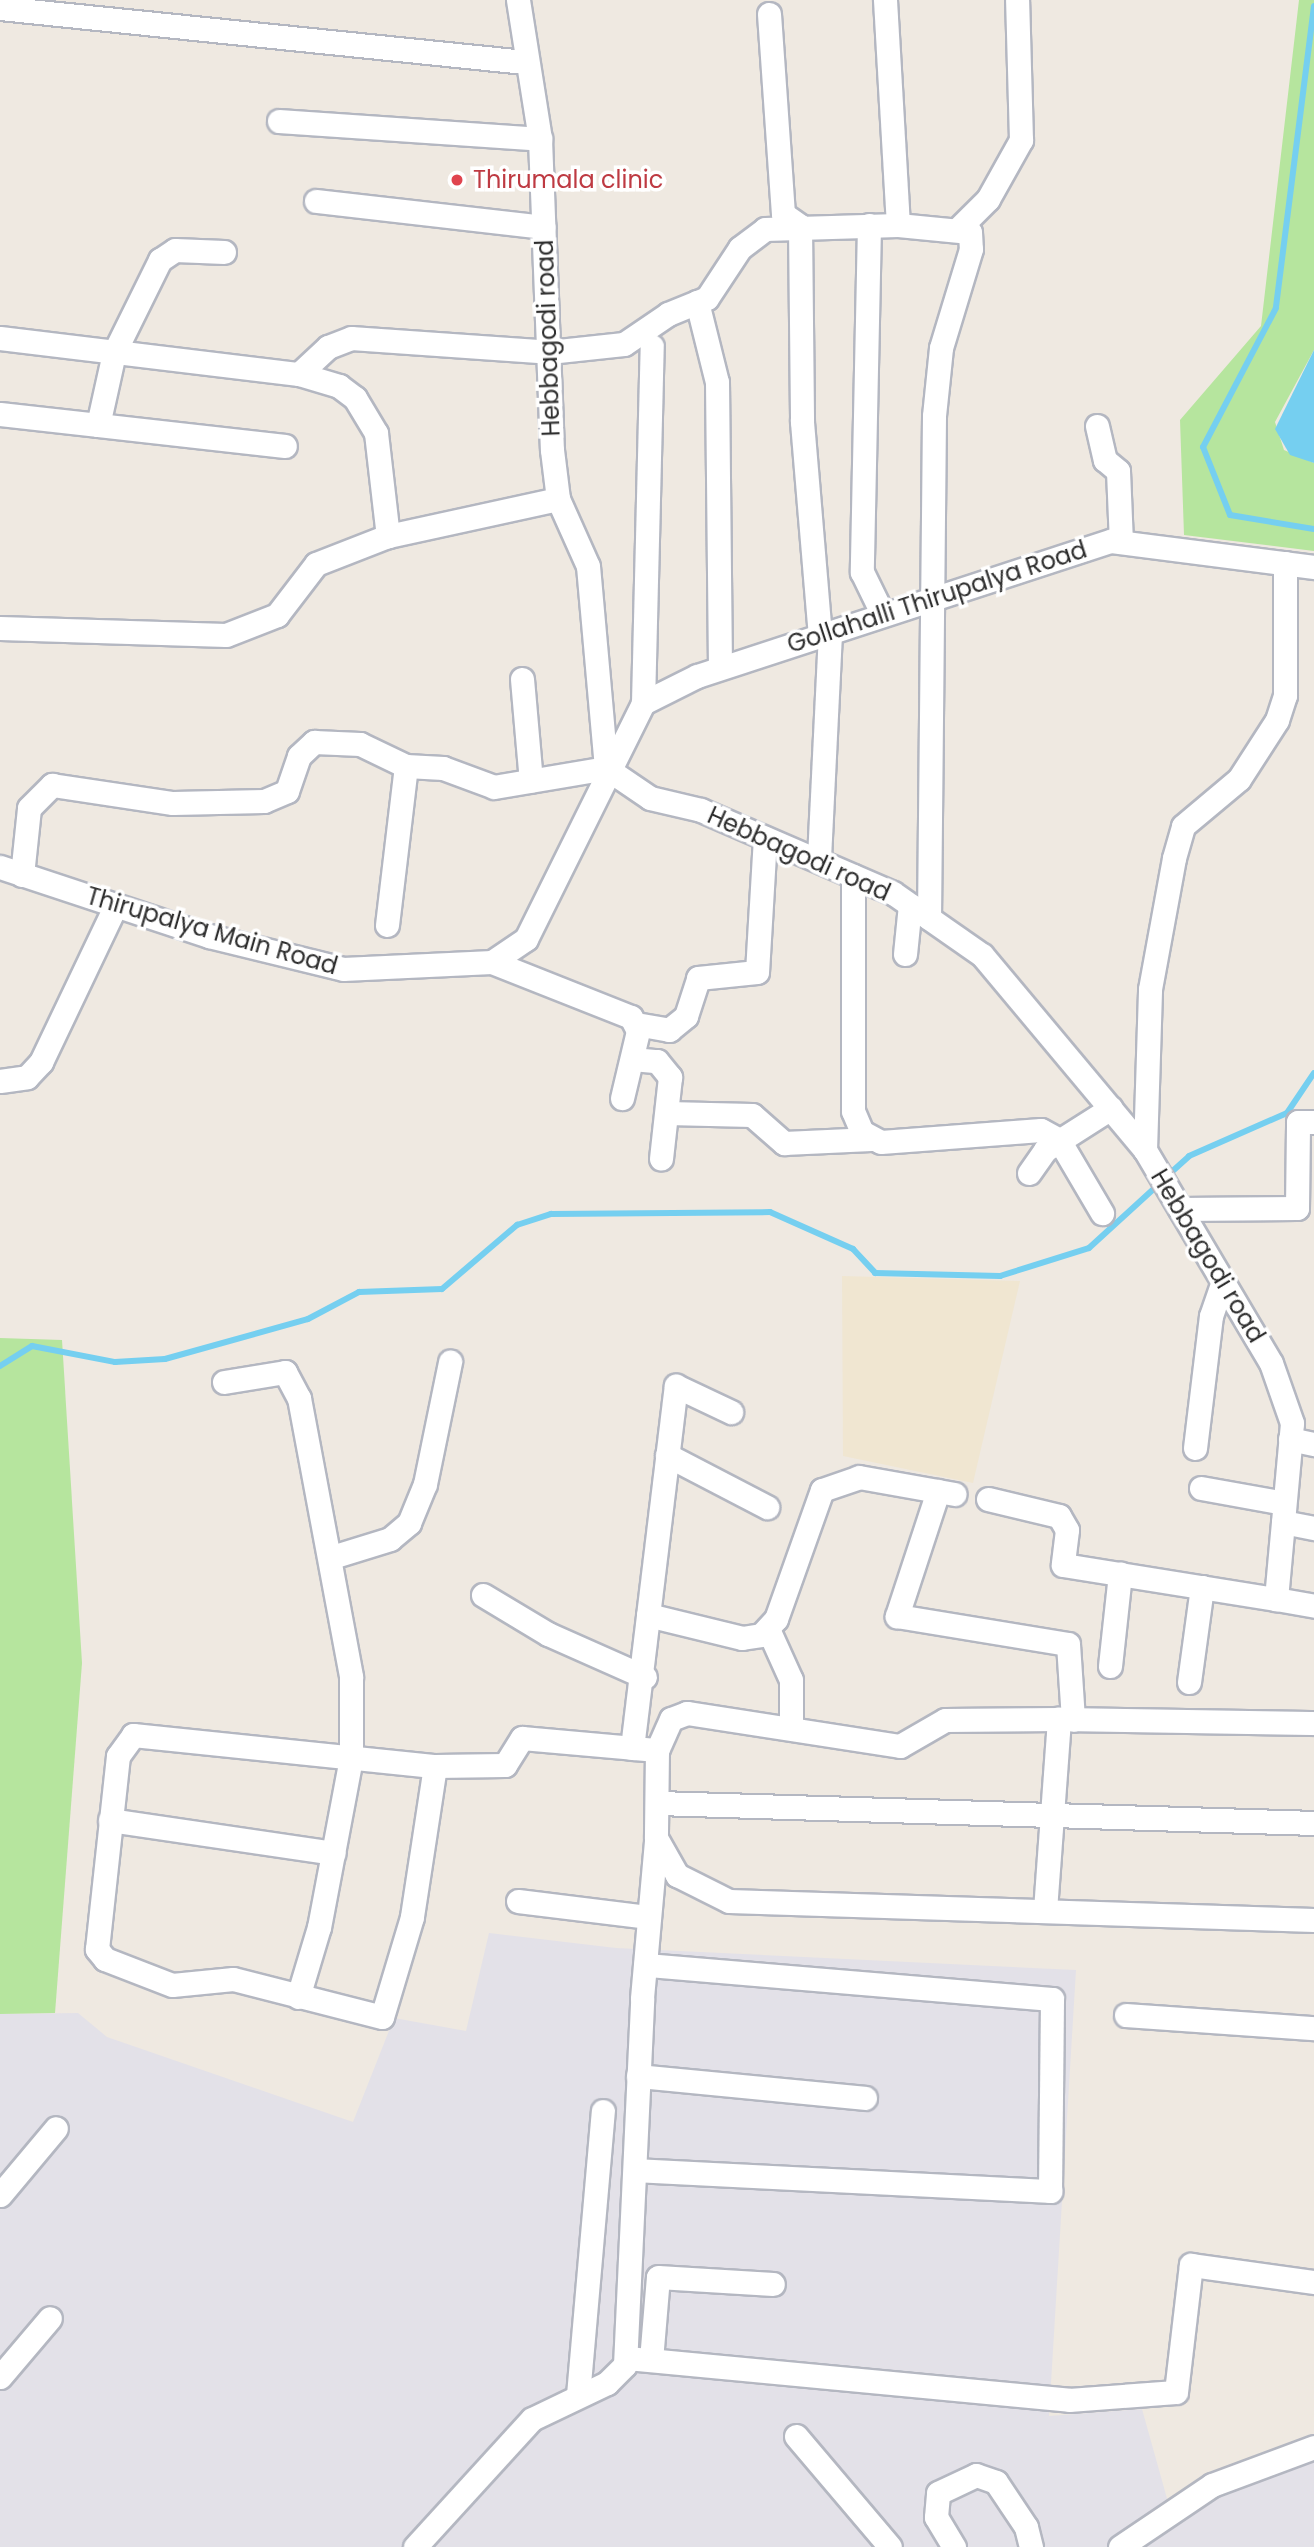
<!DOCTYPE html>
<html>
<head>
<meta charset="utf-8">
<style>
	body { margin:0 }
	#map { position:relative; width:1314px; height:2547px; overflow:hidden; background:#efe9e1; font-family:Poppins,sans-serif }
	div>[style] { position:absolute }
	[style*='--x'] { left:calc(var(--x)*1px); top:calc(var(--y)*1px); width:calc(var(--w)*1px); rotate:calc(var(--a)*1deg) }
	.industrial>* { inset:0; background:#e3e1e8 }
	.education>* { inset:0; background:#f0e6d1 }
	.green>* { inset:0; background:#b6e59e }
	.water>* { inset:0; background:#75cff0 }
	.stream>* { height:6px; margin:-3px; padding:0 3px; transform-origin:3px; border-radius:3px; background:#75cff0 }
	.roads { filter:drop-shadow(2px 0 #b4b7c1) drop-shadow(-2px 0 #b4b7c1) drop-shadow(0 2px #b4b7c1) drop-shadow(0 -2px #b4b7c1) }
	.minor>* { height:23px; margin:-11.5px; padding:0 11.5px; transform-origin:11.5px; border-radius:11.5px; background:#fff }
	.dots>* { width:19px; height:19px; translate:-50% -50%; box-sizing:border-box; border:4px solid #fff; border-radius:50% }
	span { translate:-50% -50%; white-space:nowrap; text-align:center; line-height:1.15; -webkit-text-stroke:7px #fff; paint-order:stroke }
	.health-label { font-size:24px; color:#be3a42 }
	.left { translate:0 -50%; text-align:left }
	.street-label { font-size:24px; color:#2e2e2e }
</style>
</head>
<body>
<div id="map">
	<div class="industrial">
		<div style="clip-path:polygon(489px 1933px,616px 1948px,1076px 1970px,1049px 2416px,1142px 2409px,1173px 2520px,1288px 2446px,1314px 2454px,1314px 2547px,0 2547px,0 2014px,78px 2013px,107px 2037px,353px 2122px,394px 2018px,466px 2031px)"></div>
	</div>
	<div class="education">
		<div style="clip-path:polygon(842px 1276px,1020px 1281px,973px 1483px,843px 1456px)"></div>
	</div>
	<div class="green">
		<div style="clip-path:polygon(1299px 0,1314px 0,1314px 350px,1275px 422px,1284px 450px,1314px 463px,1314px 551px,1184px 535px,1180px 420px,1261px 326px)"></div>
		<div style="clip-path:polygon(0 1338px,62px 1340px,82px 1663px,55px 2013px,0 2014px)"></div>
	</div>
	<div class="water">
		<div style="clip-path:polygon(1314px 350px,1314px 463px,1290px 455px,1275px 429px)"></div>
	</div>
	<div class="stream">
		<div style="--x:1314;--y:6;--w:304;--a:97.2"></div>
		<div style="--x:1276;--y:308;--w:157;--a:117.7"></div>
		<div style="--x:1203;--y:447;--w:73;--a:68.3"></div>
		<div style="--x:1230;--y:515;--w:85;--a:9.5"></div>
		<div style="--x:1166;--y:1177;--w:31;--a:-42"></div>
		<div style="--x:1189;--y:1156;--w:107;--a:-23.7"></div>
		<div style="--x:1287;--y:1113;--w:48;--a:-56"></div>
		<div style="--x:0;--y:1366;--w:38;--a:-32"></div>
		<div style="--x:32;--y:1346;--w:85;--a:10.9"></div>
		<div style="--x:115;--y:1362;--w:50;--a:-3.4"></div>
		<div style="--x:165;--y:1359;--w:148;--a:-15.6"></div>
		<div style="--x:308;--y:1319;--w:58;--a:-27.9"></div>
		<div style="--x:359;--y:1292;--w:83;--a:-2.1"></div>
		<div style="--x:442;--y:1289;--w:99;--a:-40.5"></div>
		<div style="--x:517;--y:1225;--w:36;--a:-18"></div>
		<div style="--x:551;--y:1214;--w:219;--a:-0.5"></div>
		<div style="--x:770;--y:1212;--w:91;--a:24"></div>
		<div style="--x:853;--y:1249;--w:33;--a:47"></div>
		<div style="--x:875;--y:1273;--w:125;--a:1.4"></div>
		<div style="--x:1000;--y:1276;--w:93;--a:-17.5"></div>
		<div style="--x:1089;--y:1248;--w:93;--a:-42.4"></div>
	</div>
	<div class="roads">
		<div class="minor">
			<div style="--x:518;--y:0;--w:141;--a:81"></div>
			<div style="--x:540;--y:139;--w:311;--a:87.8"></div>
			<div style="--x:552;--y:450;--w:49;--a:83"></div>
			<div style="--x:558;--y:499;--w:73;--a:65.9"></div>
			<div style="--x:588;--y:566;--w:203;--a:84.9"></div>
			<div style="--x:885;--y:0;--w:225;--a:86.7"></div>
			<div style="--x:0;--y:8;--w:527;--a:5.88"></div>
			<div style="--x:769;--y:14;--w:200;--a:86"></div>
			<div style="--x:783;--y:214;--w:21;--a:35"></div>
			<div style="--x:279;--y:121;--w:262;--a:3.9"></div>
			<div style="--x:316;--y:201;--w:229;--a:6.5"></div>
			<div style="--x:869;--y:225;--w:347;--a:91.2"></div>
			<div style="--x:862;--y:572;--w:46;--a:64"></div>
			<div style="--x:800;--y:226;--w:196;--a:89.4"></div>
			<div style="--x:802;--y:422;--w:214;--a:85.2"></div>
			<div style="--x:959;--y:228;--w:41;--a:-45"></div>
			<div style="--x:988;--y:199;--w:68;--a:-60.8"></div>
			<div style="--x:1021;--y:140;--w:140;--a:-91.6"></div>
			<div style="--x:697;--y:302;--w:82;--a:76"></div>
			<div style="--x:717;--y:382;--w:285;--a:89.4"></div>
			<div style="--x:0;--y:338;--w:301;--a:6.9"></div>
			<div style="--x:299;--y:374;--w:42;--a:16.7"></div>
			<div style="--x:339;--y:386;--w:20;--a:37"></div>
			<div style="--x:355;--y:398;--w:41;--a:59"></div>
			<div style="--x:376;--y:433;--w:104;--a:83.4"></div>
			<div style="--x:299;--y:374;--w:40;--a:-43"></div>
			<div style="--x:328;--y:347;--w:25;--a:-21"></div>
			<div style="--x:351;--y:338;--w:198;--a:4"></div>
			<div style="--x:549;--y:352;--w:75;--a:-6.1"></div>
			<div style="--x:624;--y:344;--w:53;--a:-34.3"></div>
			<div style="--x:668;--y:314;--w:42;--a:-22.3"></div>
			<div style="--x:707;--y:298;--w:60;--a:-56.6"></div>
			<div style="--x:740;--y:248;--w:31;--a:-37"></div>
			<div style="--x:765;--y:229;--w:133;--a:-1.7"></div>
			<div style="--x:898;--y:225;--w:72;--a:5.6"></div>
			<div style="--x:970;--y:232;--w:17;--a:87"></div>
			<div style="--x:971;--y:249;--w:103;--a:106.9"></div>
			<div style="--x:941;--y:348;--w:68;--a:95.9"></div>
			<div style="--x:934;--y:416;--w:502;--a:90.57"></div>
			<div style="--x:0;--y:414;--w:99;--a:6.4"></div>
			<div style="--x:98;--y:425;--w:74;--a:-77.5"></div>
			<div style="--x:114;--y:353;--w:104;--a:-63.7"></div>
			<div style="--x:160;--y:260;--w:18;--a:-34"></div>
			<div style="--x:175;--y:250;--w:49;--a:2.3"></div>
			<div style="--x:98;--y:425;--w:188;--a:6.4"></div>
			<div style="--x:1097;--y:426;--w:35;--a:77"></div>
			<div style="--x:1105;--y:460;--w:17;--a:40"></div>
			<div style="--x:1118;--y:471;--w:71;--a:87.6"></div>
			<div style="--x:0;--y:628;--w:226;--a:1.8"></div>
			<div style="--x:226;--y:635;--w:55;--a:-21.4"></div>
			<div style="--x:277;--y:615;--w:64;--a:-52.6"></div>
			<div style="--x:316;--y:564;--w:77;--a:-21.3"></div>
			<div style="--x:388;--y:536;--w:174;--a:-12.3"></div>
			<div style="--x:522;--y:679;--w:102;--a:85"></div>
			<div style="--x:643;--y:703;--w:357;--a:-88.6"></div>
			<div style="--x:606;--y:768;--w:53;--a:34.3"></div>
			<div style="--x:650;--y:798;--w:52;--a:13.2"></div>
			<div style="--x:701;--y:810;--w:209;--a:23.4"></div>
			<div style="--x:893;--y:893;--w:108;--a:34.9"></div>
			<div style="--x:982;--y:955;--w:254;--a:50.1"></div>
			<div style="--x:1145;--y:1150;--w:247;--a:59.4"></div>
			<div style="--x:1271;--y:1363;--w:64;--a:70.7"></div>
			<div style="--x:1292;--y:1423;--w:177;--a:95.2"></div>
			<div style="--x:1276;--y:1599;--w:39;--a:10"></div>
			<div style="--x:819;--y:858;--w:226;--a:-87.2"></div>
			<div style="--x:0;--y:867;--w:220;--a:18.3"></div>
			<div style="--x:209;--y:936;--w:138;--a:13.8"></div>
			<div style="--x:343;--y:969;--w:149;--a:-2.7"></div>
			<div style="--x:492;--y:962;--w:41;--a:-34.1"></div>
			<div style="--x:526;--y:939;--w:263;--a:-63.6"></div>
			<div style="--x:643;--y:703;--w:60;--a:-26.6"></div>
			<div style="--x:697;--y:676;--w:435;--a:-18.1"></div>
			<div style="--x:1111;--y:541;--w:205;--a:7.3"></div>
			<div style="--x:22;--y:875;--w:67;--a:-84"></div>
			<div style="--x:29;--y:808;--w:33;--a:-45"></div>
			<div style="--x:52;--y:785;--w:122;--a:8.5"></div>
			<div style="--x:173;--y:803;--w:91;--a:-1.3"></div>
			<div style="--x:264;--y:801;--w:25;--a:-23"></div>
			<div style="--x:287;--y:791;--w:37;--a:-71"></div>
			<div style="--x:299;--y:756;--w:21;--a:-43"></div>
			<div style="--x:314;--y:742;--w:46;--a:2.5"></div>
			<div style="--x:360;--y:744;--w:51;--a:25.6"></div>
			<div style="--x:853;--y:876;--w:235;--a:90"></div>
			<div style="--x:853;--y:1111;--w:23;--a:67"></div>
			<div style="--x:862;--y:1132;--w:21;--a:28"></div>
			<div style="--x:881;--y:1142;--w:160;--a:-4.3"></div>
			<div style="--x:1041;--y:1130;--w:21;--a:29"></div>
			<div style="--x:1059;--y:1140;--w:85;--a:59.5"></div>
			<div style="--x:387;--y:925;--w:160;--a:-83.2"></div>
			<div style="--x:406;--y:766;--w:37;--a:3"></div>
			<div style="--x:443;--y:768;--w:54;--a:20.4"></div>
			<div style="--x:494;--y:787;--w:114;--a:-9.6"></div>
			<div style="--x:905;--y:954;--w:49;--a:-84.2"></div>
			<div style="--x:492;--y:962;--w:149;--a:21.6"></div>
			<div style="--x:631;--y:1017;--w:16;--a:63"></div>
			<div style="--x:638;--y:1031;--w:69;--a:103.4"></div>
			<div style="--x:636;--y:1024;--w:34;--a:10"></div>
			<div style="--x:669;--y:1030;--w:22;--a:-39"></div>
			<div style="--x:686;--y:1016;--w:40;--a:-72"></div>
			<div style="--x:698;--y:978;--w:59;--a:-5.8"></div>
			<div style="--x:757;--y:972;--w:134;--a:-86.6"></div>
			<div style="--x:632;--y:1059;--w:25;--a:5"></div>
			<div style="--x:657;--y:1061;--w:21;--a:51"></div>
			<div style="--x:670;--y:1077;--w:82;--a:96.3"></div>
			<div style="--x:0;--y:1081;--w:27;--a:-8"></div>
			<div style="--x:27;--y:1077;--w:21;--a:-47"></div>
			<div style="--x:41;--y:1062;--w:172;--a:-64.5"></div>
			<div style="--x:667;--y:1113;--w:85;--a:1.3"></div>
			<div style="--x:752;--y:1115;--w:43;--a:41.2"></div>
			<div style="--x:784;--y:1143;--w:87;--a:-2.6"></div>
			<div style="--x:1145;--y:1150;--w:161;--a:-88.2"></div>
			<div style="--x:1150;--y:989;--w:133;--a:-79.6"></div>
			<div style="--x:1174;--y:858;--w:33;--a:-74"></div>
			<div style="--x:1183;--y:826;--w:73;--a:-40"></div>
			<div style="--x:1239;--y:779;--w:70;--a:-57.2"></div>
			<div style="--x:1277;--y:720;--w:26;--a:-72"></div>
			<div style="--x:1285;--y:695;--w:132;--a:-90"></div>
			<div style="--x:1029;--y:1173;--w:28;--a:-55"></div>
			<div style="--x:1045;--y:1150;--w:78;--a:-32.5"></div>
			<div style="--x:1180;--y:1209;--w:117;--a:-0.5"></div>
			<div style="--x:1297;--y:1208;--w:86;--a:-89.3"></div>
			<div style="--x:1298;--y:1122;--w:16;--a:0"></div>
			<div style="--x:224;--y:1382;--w:62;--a:-9.3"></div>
			<div style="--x:285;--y:1372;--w:30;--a:62"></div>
			<div style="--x:299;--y:1398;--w:284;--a:79.4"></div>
			<div style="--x:351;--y:1677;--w:81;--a:90"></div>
			<div style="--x:351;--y:1758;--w:172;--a:100.7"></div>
			<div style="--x:319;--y:1927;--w:73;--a:106.7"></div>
			<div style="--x:1290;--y:1439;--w:25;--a:12"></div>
			<div style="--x:1195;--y:1448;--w:133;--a:-83.1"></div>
			<div style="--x:1211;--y:1316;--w:36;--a:-71"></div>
			<div style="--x:667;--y:1455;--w:113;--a:27.5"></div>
			<div style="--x:1201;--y:1488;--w:84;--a:10.2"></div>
			<div style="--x:938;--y:1491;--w:132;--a:108.2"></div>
			<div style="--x:897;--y:1616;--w:173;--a:9.3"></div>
			<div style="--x:1068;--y:1644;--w:76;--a:86.2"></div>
			<div style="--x:988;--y:1499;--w:73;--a:13.5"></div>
			<div style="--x:1059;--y:1516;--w:16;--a:60"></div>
			<div style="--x:1067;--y:1530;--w:35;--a:97"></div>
			<div style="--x:1063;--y:1565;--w:216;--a:9.1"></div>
			<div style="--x:1283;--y:1522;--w:32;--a:11"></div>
			<div style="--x:332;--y:1557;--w:61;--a:-17.2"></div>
			<div style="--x:390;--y:1539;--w:25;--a:-40"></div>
			<div style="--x:409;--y:1523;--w:42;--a:-67.7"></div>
			<div style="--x:425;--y:1484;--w:125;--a:-78.4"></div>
			<div style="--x:483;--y:1595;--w:76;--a:31"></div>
			<div style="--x:548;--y:1634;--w:106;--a:23.9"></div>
			<div style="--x:648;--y:1615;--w:97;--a:13.7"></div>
			<div style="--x:742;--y:1638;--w:19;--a:-9"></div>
			<div style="--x:761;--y:1635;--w:22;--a:-47"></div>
			<div style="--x:776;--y:1619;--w:137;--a:-70.4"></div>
			<div style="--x:822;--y:1490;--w:39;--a:-19"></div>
			<div style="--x:859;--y:1477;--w:97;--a:10.1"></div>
			<div style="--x:768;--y:1629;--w:56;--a:65.7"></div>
			<div style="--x:791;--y:1680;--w:47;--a:90"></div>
			<div style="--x:1110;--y:1666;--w:93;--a:-83.8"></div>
			<div style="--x:1189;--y:1682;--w:96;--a:-82.2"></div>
			<div style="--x:1059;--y:1719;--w:114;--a:179.5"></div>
			<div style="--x:945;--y:1720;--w:52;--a:150"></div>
			<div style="--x:900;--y:1746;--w:216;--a:-171.2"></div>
			<div style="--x:687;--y:1713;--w:17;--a:159"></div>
			<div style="--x:671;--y:1719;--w:34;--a:114"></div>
			<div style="--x:657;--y:1750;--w:88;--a:90.7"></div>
			<div style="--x:656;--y:1838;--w:43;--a:60.4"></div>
			<div style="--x:677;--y:1875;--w:58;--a:26.6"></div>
			<div style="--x:729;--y:1901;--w:585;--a:1.86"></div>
			<div style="--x:632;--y:1748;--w:365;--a:-83.1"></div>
			<div style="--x:676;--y:1386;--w:61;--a:25.3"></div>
			<div style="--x:435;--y:1766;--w:153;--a:98.7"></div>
			<div style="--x:412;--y:1917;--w:104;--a:106.7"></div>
			<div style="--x:382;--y:2017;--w:154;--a:-165.7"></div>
			<div style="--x:233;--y:1979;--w:61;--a:174.4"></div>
			<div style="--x:172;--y:1985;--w:72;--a:-158.8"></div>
			<div style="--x:105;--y:1959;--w:13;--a:-129"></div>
			<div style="--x:97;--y:1949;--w:194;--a:-83.8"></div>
			<div style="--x:118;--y:1756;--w:26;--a:-54"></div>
			<div style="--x:133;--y:1735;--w:304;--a:5.9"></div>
			<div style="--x:435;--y:1766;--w:70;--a:-0.8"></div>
			<div style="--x:505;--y:1765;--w:32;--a:-58"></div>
			<div style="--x:522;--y:1738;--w:136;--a:5.1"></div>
			<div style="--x:657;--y:1803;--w:657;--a:1.74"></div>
			<div style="--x:110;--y:1820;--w:226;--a:8.4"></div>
			<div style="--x:518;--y:1901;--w:132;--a:7"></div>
			<div style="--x:1045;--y:1910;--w:192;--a:-85.8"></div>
			<div style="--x:1059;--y:1719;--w:255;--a:0.9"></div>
			<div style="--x:1126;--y:2015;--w:188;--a:4"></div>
			<div style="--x:638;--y:2076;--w:228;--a:5.5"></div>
			<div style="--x:635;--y:2170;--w:416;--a:2.9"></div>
			<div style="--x:1050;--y:2191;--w:192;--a:-89.4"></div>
			<div style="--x:1052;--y:1999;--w:408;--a:-175.2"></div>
			<div style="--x:0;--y:2195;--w:87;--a:-50.1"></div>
			<div style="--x:627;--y:2358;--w:444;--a:5.4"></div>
			<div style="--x:1069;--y:2400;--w:107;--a:-4.3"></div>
			<div style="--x:1176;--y:2392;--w:128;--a:-83.3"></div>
			<div style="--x:1191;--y:2265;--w:124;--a:7.9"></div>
			<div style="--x:651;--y:2360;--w:83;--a:-85.2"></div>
			<div style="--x:658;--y:2277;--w:115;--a:3.5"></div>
			<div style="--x:0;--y:2377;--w:77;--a:-49.7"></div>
			<div style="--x:578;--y:2395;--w:285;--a:-85"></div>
			<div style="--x:796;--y:2436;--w:145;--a:49.7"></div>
			<div style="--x:415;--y:2547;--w:173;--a:-47.6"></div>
			<div style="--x:532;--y:2419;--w:83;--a:-25.6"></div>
			<div style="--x:607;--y:2383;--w:25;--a:-45"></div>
			<div style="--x:625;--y:2365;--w:367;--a:-87.3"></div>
			<div style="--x:642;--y:1998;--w:157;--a:-84.9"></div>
			<div style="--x:954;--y:2547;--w:35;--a:-121"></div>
			<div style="--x:936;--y:2517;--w:24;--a:-85"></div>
			<div style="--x:938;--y:2493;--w:42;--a:-25.3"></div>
			<div style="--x:976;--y:2475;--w:21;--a:19"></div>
			<div style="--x:996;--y:2482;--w:54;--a:56.3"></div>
			<div style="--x:1026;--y:2527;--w:21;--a:76"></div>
			<div style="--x:1120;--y:2547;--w:111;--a:-34"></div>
			<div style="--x:1212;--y:2485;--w:109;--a:-20.4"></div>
		</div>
	</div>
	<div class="dots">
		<div style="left:457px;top:180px;background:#e0444e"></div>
	</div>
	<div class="health-label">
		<span class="left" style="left:473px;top:180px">Thirumala clinic</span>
	</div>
	<div class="street-label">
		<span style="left:548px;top:338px;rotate:-92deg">Hebbagodi road</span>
		<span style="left:937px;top:597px;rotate:-18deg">Gollahalli Thirupalya Road</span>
		<span style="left:799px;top:854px;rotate:24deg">Hebbagodi road</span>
		<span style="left:212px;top:931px;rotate:16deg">Thirupalya Main Road</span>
		<span style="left:1208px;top:1256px;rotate:59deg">Hebbagodi road</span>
	</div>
</div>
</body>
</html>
